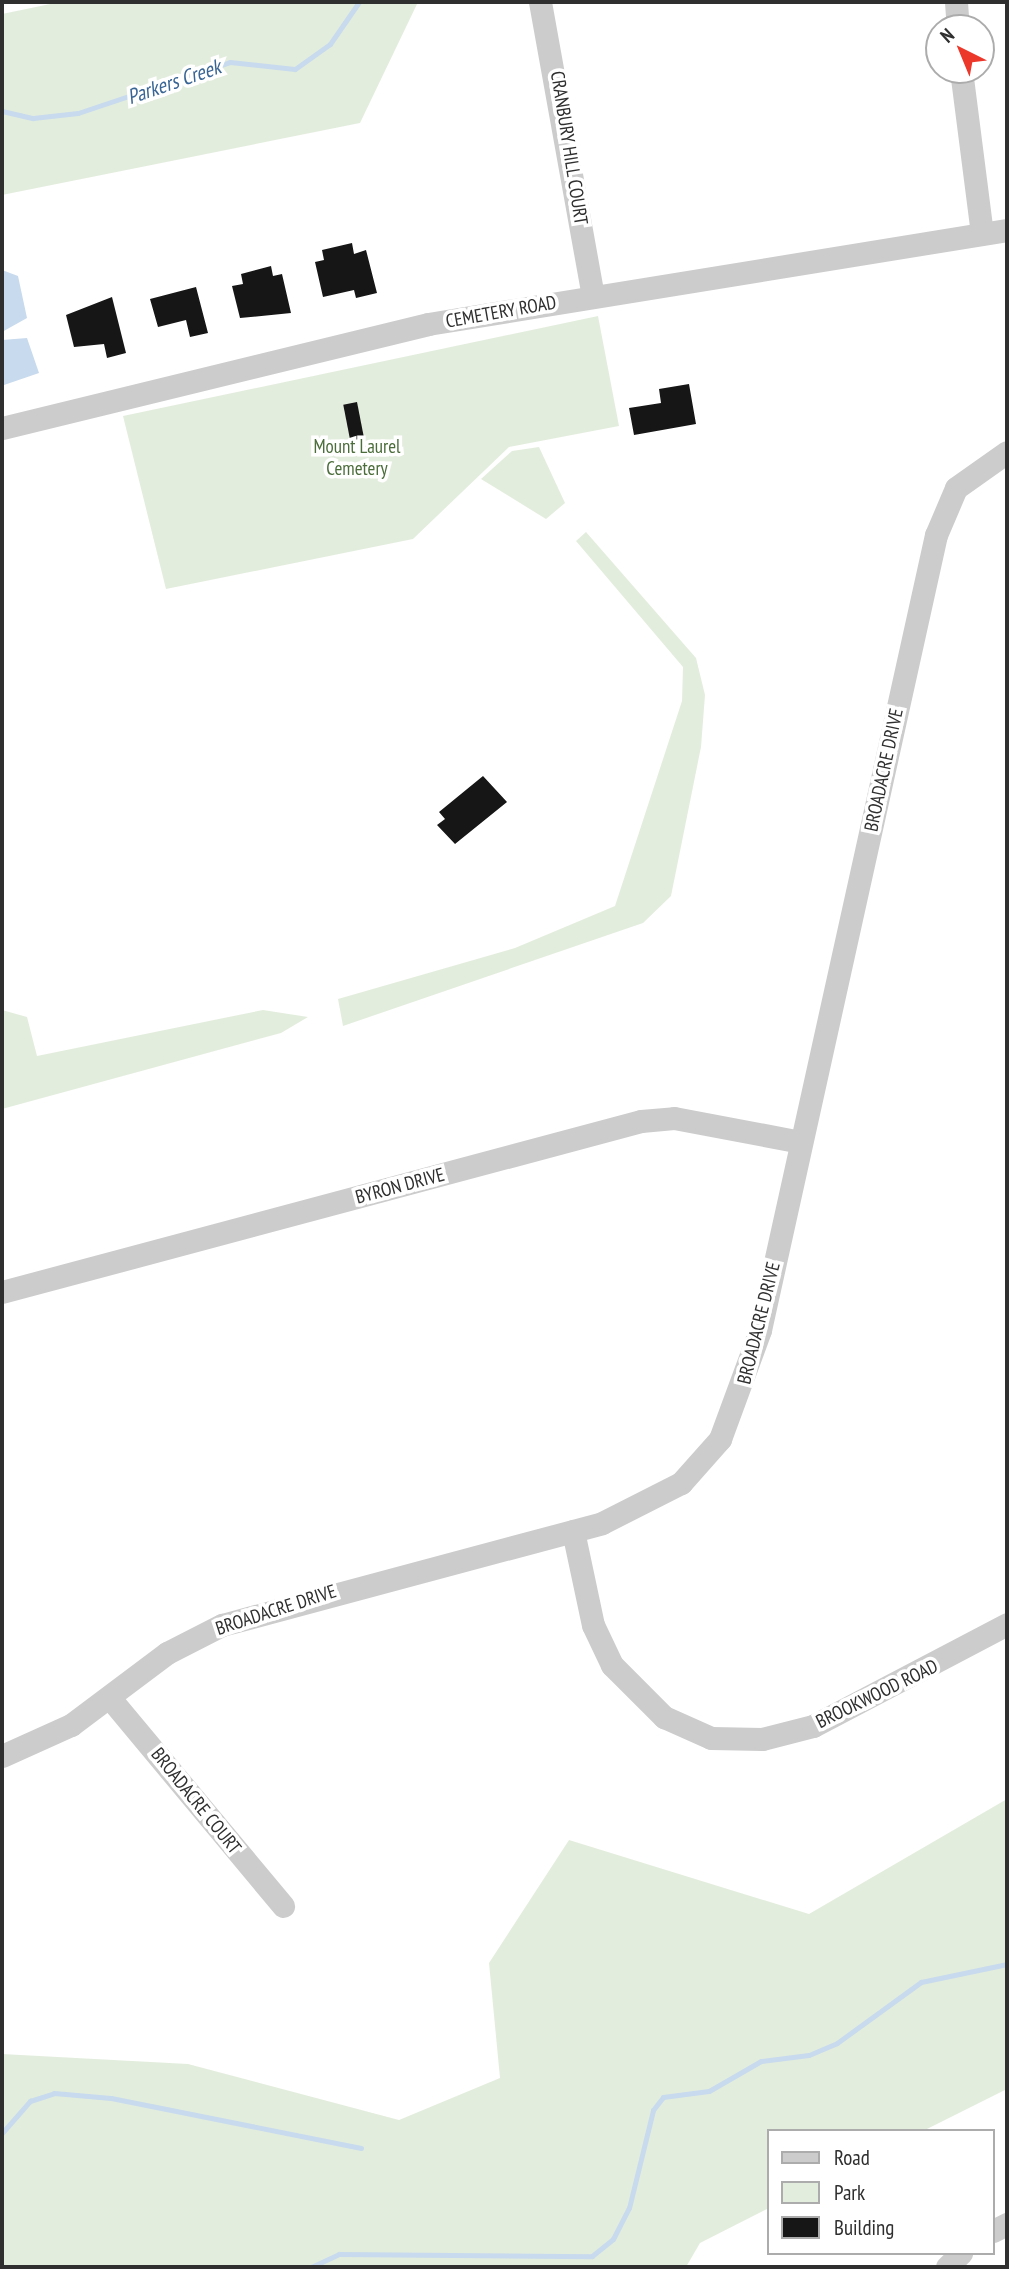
<!DOCTYPE html>
<html>
<head>
<meta charset="utf-8">
<style>
	body { margin:0 }
	#map { position:relative; width:1009px; height:2269px; overflow:hidden; background:#fff; font-family:"PT Sans Narrow",sans-serif }
	div>[style] { position:absolute }
	[style*='--x'] { left:calc(var(--x)*1px); top:calc(var(--y)*1px); width:calc(var(--w)*1px); rotate:calc(var(--a)*1deg) }
	.green>* { inset:0; background:#e3eddd }
	.water>* { inset:0; background:#c8daed }
	.stream>* { height:5px; margin:-2.5px; padding:0 2.5px; transform-origin:2.5px; border-radius:2.5px; background:#c8daed }
	.building>* { inset:0; background:#161616; transform-origin:0 0 }
	.minor>* { height:23px; margin:-11.5px; padding:0 11.5px; transform-origin:11.5px; border-radius:11.5px; background:#ccc }
	span { translate:-50% -50%; white-space:nowrap; text-align:center; line-height:1.15; -webkit-text-stroke:7px #fff; paint-order:stroke }
	.street-label { font-size:19px; color:#2f2f2f }
	.park-label { font-size:19px; color:#4b6d3a }
	.water-label { font-size:21px; color:#396595; font-style:italic }
	.frame { position:absolute; inset:0; border:4px solid #2f2f2f; pointer-events:none }
	.legend { position:absolute; left:767px; top:2129px; width:228px; height:126px; box-sizing:border-box; background:#fff; border:2px solid #acacac; margin:0; padding:9px 12px; list-style:none; font-size:21px; color:#2f2f2f }
	.legend li { display:flex; align-items:center; gap:14px; height:35px }
	.legend b { width:35px; border:2px solid #acacac }
	.north { position:absolute; left:925px; top:14px; width:70px; height:70px; box-sizing:border-box; background:#fff; border:2px solid #acacac; border-radius:50%; rotate:317deg; font-size:19px; font-weight:700; line-height:28px; text-align:center; color:#2f2f2f }
	.north::after { content:''; display:block; margin:auto; width:24px; height:32px; background:#ec372b; clip-path:polygon(50% 0,100% 100%,50% 72%,0 100%) }
</style>
</head>
<body>
<div id="map">
	<div class="green">
		<div style="clip-path:polygon(60px 2px,418px 2px,360px 123px,2px 195px,2px 14px)"></div>
		<div style="clip-path:polygon(598px 316px,619px 426px,509px 447px,413px 539px,166px 589px,123px 416px)"></div>
		<div style="clip-path:polygon(539px 447px,565px 503px,546px 519px,481px 479px,512px 451px)"></div>
		<div style="clip-path:polygon(586px 532px,696px 658px,705px 695px,701px 747px,671px 896px,643px 923px,343px 1026px,338px 999px,515px 948px,615px 906px,682px 701px,683px 667px,576px 541px)"></div>
		<div style="clip-path:polygon(2px 1010px,27px 1017px,37px 1056px,263px 1010px,308px 1017px,281px 1033px,2px 1109px)"></div>
		<div style="clip-path:polygon(1007px 1799px,1007px 2089px,923px 2131px,769px 2131px,769px 2208px,700px 2243px,686px 2267px,2px 2267px,2px 2054px,188px 2064px,399px 2120px,500px 2078px,489px 1963px,569px 1840px,809px 1914px)"></div>
	</div>
	<div class="water">
		<div style="clip-path:polygon(2px 270px,18px 276px,27px 318px,2px 332px)"></div>
		<div style="clip-path:polygon(27px 338px,39px 373px,4px 385px,2px 340px)"></div>
	</div>
	<div class="stream">
		<div style="--x:2;--y:111;--w:32;--a:13"></div>
		<div style="--x:33;--y:118;--w:45;--a:-6.3"></div>
		<div style="--x:78;--y:113;--w:160;--a:-18.5"></div>
		<div style="--x:230;--y:62;--w:65;--a:6.1"></div>
		<div style="--x:295;--y:69;--w:43;--a:-35.5"></div>
		<div style="--x:330;--y:44;--w:51;--a:-55.4"></div>
		<div style="--x:2;--y:2133;--w:43;--a:-48.8"></div>
		<div style="--x:30;--y:2101;--w:25;--a:-18"></div>
		<div style="--x:54;--y:2093;--w:57;--a:5"></div>
		<div style="--x:111;--y:2098;--w:255;--a:11.3"></div>
		<div style="--x:311;--y:2267;--w:31;--a:-25"></div>
		<div style="--x:339;--y:2254;--w:253;--a:0.5"></div>
		<div style="--x:592;--y:2256;--w:27;--a:-39"></div>
		<div style="--x:613;--y:2239;--w:35;--a:-63"></div>
		<div style="--x:629;--y:2208;--w:101;--a:-76.2"></div>
		<div style="--x:653;--y:2110;--w:16;--a:-52"></div>
		<div style="--x:663;--y:2097;--w:46;--a:-7.4"></div>
		<div style="--x:709;--y:2091;--w:60;--a:-30"></div>
		<div style="--x:761;--y:2061;--w:48;--a:-7.1"></div>
		<div style="--x:809;--y:2055;--w:30;--a:-23"></div>
		<div style="--x:837;--y:2043;--w:104;--a:-36"></div>
		<div style="--x:921;--y:1982;--w:88;--a:-11.8"></div>
	</div>
	<div class="building">
		<div style="clip-path:polygon(352px 243px,354px 254px,366px 250px,377px 293px,356px 298px,354px 290px,323px 297px,315px 262px,324px 260px,322px 250px)"></div>
		<div style="clip-path:polygon(271px 266px,273px 276px,282px 274px,291px 313px,240px 318px,232px 286px,243px 284px,241px 274px)"></div>
		<div style="clip-path:polygon(196px 287px,208px 333px,190px 337px,186px 320px,158px 327px,150px 299px)"></div>
		<div style="clip-path:polygon(112px 297px,126px 353px,107px 358px,104px 344px,74px 347px,66px 315px)"></div>
		<div style="clip-path:polygon(689px 384px,696px 424px,634px 435px,629px 408px,661px 403px,659px 389px)"></div>
		<div style="left:357px;top:402px;width:48px;height:14px;rotate:79deg"></div>
		<div style="clip-path:polygon(483px 776px,507px 802px,455px 844px,437px 825px,445px 819px,439px 812px)"></div>
	</div>
	<div class="minor">
		<div style="--x:540;--y:2;--w:299;--a:79.8"></div>
		<div style="--x:956;--y:2;--w:26;--a:86"></div>
		<div style="--x:961;--y:70;--w:165;--a:82.7"></div>
		<div style="--x:2;--y:428;--w:439;--a:-13.7"></div>
		<div style="--x:428;--y:324;--w:587;--a:-9.22"></div>
		<div style="--x:2;--y:1292;--w:661;--a:-14.98"></div>
		<div style="--x:641;--y:1121;--w:33;--a:-5"></div>
		<div style="--x:674;--y:1118;--w:129;--a:10.7"></div>
		<div style="--x:573;--y:1531;--w:96;--a:78"></div>
		<div style="--x:593;--y:1625;--w:44;--a:64.6"></div>
		<div style="--x:612;--y:1665;--w:74;--a:45"></div>
		<div style="--x:664;--y:1717;--w:51;--a:24.1"></div>
		<div style="--x:711;--y:1738;--w:51;--a:1.1"></div>
		<div style="--x:762;--y:1739;--w:53;--a:-14.3"></div>
		<div style="--x:813;--y:1726;--w:219;--a:-27.7"></div>
		<div style="--x:109;--y:1697;--w:272;--a:50.2"></div>
		<div style="--x:2;--y:1756;--w:76;--a:-24.2"></div>
		<div style="--x:71;--y:1725;--w:120;--a:-36.9"></div>
		<div style="--x:167;--y:1653;--w:62;--a:-27"></div>
		<div style="--x:222;--y:1625;--w:393;--a:-15"></div>
		<div style="--x:602;--y:1523;--w:89;--a:-26.9"></div>
		<div style="--x:681;--y:1483;--w:59;--a:-48.4"></div>
		<div style="--x:720;--y:1439;--w:116;--a:-69.8"></div>
		<div style="--x:760;--y:1330;--w:814;--a:-77.52"></div>
		<div style="--x:936;--y:535;--w:51;--a:-66.9"></div>
		<div style="--x:956;--y:488;--w:62;--a:-35.2"></div>
		<div style="--x:993;--y:2231;--w:16;--a:-27"></div>
		<div style="--x:947;--y:2267;--w:20;--a:-45"></div>
	</div>
	<div class="street-label">
		<span style="left:569px;top:148px;rotate:81deg">CRANBURY HILL COURT</span>
		<span style="left:501px;top:312px;rotate:-10deg">CEMETERY ROAD</span>
		<span style="left:884px;top:770px;rotate:-78deg">BROADACRE DRIVE</span>
		<span style="left:400px;top:1186px;rotate:-15deg">BYRON DRIVE</span>
		<span style="left:759px;top:1323px;rotate:-76deg">BROADACRE DRIVE</span>
		<span style="left:276px;top:1610px;rotate:-18deg">BROADACRE DRIVE</span>
		<span style="left:877px;top:1694px;rotate:-26deg">BROOKWOOD ROAD</span>
		<span style="left:196px;top:1801px;rotate:51deg">BROADACRE COURT</span>
	</div>
	<div class="park-label">
		<span style="left:357px;top:458px">Mount Laurel<br>Cemetery</span>
	</div>
	<div class="water-label">
		<span style="left:174px;top:82px;rotate:-19deg">Parkers Creek</span>
	</div>
	<div class="frame"></div>
	<ul class="legend">
	<li><b style="height:9px;background:#ccc"></b>Road</li>
	<li><b style="height:19px;background:#e3eddd"></b>Park</li>
	<li><b style="height:19px;background:#161616"></b>Building</li>
	</ul>
	<div class="north">N</div>
</div>
</body>
</html>
